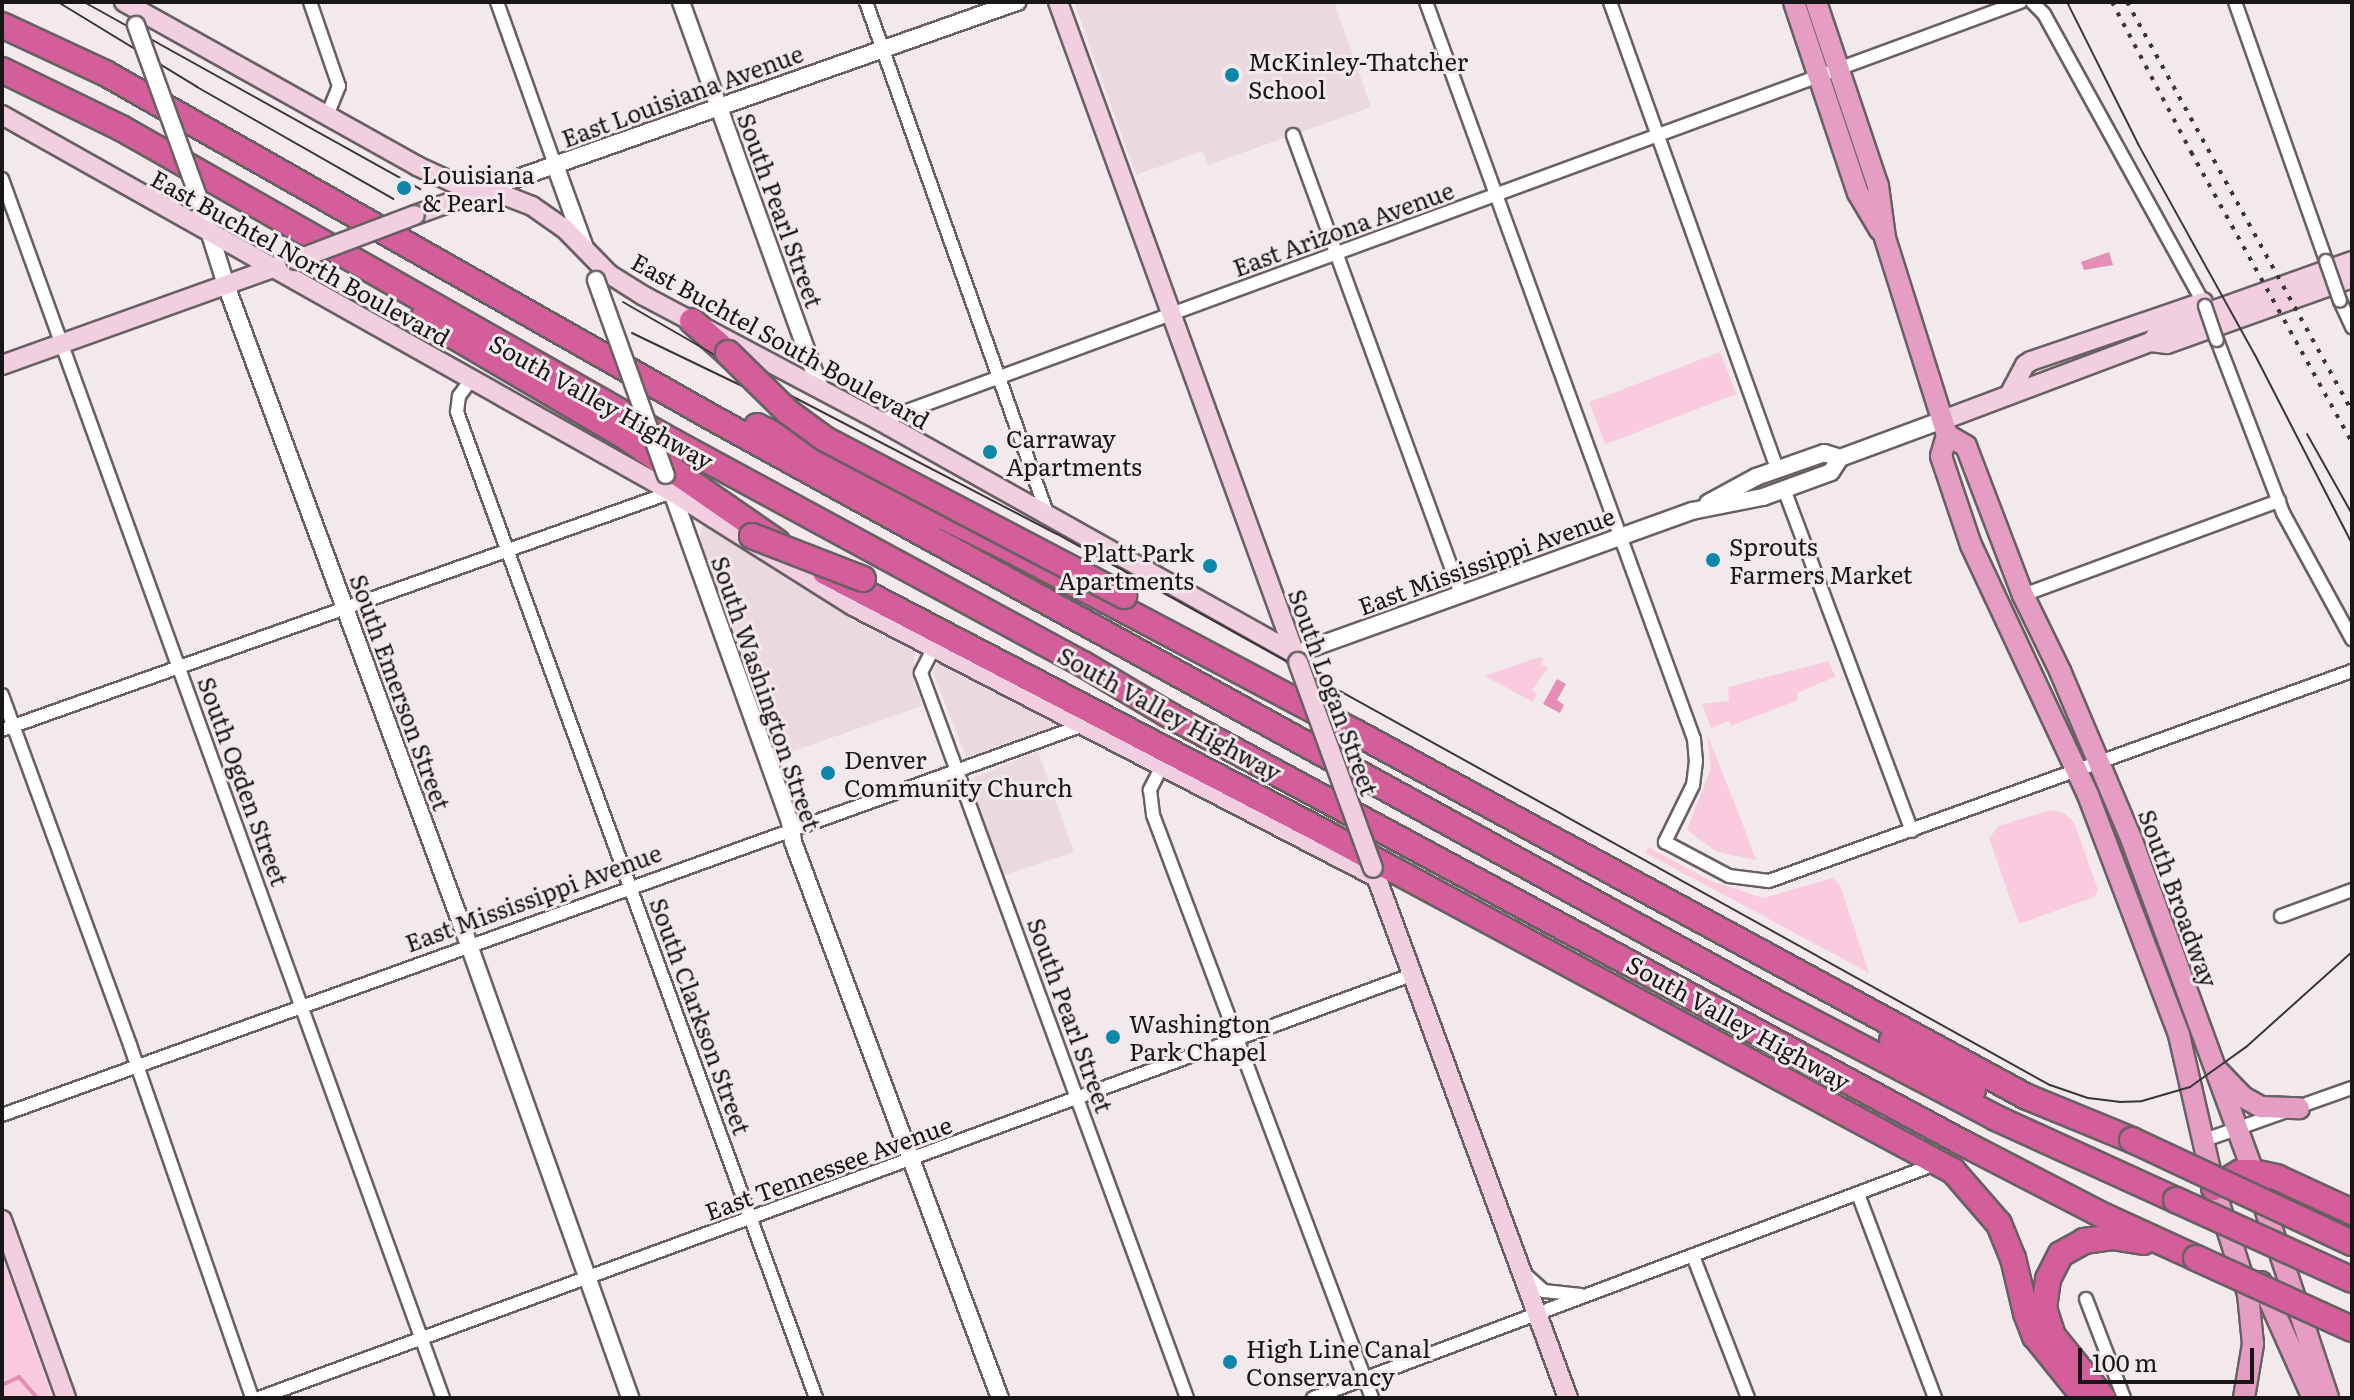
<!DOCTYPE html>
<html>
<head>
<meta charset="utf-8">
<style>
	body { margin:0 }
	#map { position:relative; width:2354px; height:1400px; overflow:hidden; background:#f2e9ec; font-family:Literata,serif }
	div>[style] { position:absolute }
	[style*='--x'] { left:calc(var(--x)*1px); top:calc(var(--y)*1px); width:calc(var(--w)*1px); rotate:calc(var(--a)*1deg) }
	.built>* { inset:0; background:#ead9e0 }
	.green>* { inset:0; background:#facade; transform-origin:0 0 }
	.water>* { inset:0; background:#e48db5 }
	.stream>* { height:4px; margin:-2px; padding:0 2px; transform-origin:2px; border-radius:2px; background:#e48db5 }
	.roads { filter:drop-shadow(2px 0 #686063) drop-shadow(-2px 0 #686063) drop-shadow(0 2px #686063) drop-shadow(0 -2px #686063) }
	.minor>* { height:12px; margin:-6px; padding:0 6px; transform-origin:6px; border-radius:6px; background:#fff }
	.tertiary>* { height:16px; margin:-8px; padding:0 8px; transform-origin:8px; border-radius:8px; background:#fff }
	.secondary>* { height:18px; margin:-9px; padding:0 9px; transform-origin:9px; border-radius:9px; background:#f2cfe0 }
	.primary>* { height:20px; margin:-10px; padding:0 10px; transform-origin:10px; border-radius:10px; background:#e59ec2 }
	.motorway>* { height:24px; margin:-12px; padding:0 12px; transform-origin:12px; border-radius:12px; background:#d45e99 }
	.tram>* { height:2px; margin:-1px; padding:0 1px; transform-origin:1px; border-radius:1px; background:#3a3638 }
	.rail>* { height:4px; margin-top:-2px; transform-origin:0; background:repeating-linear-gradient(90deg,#3a3638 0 4px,transparent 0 12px) }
	.bridges { filter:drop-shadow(2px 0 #686063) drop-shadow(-2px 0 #686063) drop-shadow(0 2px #686063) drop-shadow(0 -2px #686063) }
	.minor-bridge>* { height:12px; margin:-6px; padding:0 6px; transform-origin:6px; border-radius:6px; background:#fff }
	.tertiary-bridge>* { height:16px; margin:-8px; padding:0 8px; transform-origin:8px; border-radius:8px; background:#fff }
	.secondary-bridge>* { height:18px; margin:-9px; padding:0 9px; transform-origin:9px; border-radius:9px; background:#f2cfe0 }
	.motorway-bridge>* { height:24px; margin:-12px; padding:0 12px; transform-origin:12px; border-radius:12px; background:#d45e99 }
	.dots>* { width:22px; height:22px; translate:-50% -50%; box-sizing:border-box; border:4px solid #f2e9ec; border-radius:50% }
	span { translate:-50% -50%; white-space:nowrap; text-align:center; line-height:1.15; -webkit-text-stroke:6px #f2e9ec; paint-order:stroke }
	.poi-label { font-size:24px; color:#191617 }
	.left { translate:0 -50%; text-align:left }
	.right { translate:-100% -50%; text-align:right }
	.street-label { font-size:24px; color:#191617 }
	.frame { position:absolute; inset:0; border:4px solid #191617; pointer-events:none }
	.scale { position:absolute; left:2078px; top:1348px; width:176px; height:36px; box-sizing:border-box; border:4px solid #191617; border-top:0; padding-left:10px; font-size:24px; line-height:28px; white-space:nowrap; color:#191617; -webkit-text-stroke:6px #f2e9ec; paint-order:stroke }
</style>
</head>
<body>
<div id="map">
	<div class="built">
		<div style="clip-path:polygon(1074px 2px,1334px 2px,1371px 107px,1208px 165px,1203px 151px,1136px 175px)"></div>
		<div style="clip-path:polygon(707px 523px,912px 645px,915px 652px,913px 679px,922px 706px,779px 756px,699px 543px,702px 527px)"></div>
		<div style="clip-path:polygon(945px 661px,1053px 720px,1053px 727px,966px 757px,933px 672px,937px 663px)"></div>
		<div style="clip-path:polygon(1038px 751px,1074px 852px,1001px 876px,970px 787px,971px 779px)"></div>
	</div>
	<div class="green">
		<div style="left:1720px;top:352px;width:45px;height:140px;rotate:69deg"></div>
		<div style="clip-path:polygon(1539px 657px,1544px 659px,1541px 664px,1548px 668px,1532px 690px,1537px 694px,1533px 702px,1485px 676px)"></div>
		<div style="clip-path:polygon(1829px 661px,1835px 677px,1797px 693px,1798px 700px,1731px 726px,1729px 721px,1711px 728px,1702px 704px,1729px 701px,1728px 687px)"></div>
		<div style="clip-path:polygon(1707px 734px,1740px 817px,1756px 860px,1717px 852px,1687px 830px,1711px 768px)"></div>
		<div style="clip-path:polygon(2050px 810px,2064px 813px,2074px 822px,2098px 890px,2094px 897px,2019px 924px,1989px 838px,1999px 826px)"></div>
		<div style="clip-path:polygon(1648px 847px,1709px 880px,1763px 898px,1833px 878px,1840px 885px,1869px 973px,1646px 853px)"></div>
		<div style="clip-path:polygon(2px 1256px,53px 1398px,2px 1398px)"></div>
	</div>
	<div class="water">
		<div style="clip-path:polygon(2109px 252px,2113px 265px,2084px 270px,2081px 262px)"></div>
		<div style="clip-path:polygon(1557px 679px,1566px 684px,1557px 700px,1564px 705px,1560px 713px,1543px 704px)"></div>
	</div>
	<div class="stream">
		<div style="--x:2;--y:1385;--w:19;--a:-25"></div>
		<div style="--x:19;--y:1377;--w:28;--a:49"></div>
	</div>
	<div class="roads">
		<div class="minor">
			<div style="--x:310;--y:2;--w:89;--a:71"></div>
			<div style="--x:339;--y:86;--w:31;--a:112"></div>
			<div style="--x:497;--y:2;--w:173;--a:70.4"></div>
			<div style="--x:866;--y:2;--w:542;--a:70.5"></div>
			<div style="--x:1426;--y:2;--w:784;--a:70.02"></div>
			<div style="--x:1694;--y:739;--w:22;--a:85"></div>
			<div style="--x:1696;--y:761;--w:24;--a:97"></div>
			<div style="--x:1693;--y:785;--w:64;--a:116.2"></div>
			<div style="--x:1665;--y:842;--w:72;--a:28"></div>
			<div style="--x:1729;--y:876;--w:40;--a:7.1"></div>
			<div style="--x:1769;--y:881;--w:620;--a:-19.81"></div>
			<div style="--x:1610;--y:2;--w:496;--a:70.3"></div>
			<div style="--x:2032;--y:2;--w:17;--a:45"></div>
			<div style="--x:2044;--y:14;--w:333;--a:61.1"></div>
			<div style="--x:2235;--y:2;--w:275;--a:70.6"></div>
			<div style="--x:1293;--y:135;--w:489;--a:69.9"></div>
			<div style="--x:2;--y:179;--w:1296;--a:70.11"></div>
			<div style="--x:2340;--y:301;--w:29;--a:65"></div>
			<div style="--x:2217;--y:340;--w:185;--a:69.1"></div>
			<div style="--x:2283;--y:513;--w:144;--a:61.3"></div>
			<div style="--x:470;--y:381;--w:19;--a:126"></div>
			<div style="--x:459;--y:396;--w:16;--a:97"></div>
			<div style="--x:457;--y:412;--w:1049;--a:69.99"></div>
			<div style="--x:880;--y:421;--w:1215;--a:-20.18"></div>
			<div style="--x:1784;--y:489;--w:365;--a:69.5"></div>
			<div style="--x:2023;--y:595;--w:273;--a:-20.2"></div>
			<div style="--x:933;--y:649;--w:27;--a:117"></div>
			<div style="--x:921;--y:673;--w:772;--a:69.85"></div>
			<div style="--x:2;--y:695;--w:373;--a:69.9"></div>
			<div style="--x:130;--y:1045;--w:373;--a:70.9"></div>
			<div style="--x:2;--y:730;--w:711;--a:-19.56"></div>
			<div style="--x:1161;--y:768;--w:25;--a:117"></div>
			<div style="--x:1150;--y:790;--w:25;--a:83"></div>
			<div style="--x:1153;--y:815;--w:623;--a:69.41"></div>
			<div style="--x:2281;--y:916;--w:76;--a:-20.1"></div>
			<div style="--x:2;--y:1115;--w:1147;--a:-19.83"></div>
			<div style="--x:2202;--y:1141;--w:159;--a:-19.5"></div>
			<div style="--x:1858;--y:1194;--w:218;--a:69.3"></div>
			<div style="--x:1693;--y:1256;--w:152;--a:68.8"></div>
			<div style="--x:1526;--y:1275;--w:24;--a:42"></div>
			<div style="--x:1544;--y:1291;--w:37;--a:6"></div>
			<div style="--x:2086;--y:1299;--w:106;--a:69"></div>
			<div style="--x:259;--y:1398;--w:1227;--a:-20.16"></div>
			<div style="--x:1313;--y:1398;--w:654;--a:-20.6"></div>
		</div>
		<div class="tertiary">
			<div style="--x:681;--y:2;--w:411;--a:70.2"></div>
			<div style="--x:555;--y:165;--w:88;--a:70.1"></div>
			<div style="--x:478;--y:192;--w:572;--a:-19.42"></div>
			<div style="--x:200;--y:202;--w:87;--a:72.6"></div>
			<div style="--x:226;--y:285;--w:688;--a:69.78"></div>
			<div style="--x:464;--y:931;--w:496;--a:70.4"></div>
			<div style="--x:669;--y:484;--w:359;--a:70.3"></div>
			<div style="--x:790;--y:822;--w:20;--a:81"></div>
			<div style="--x:793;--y:842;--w:593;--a:69.58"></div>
			<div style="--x:1708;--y:503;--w:55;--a:-28.4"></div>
			<div style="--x:1756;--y:477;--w:72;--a:-19.4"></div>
			<div style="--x:1824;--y:453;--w:17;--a:17"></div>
			<div style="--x:1295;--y:654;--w:422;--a:-19.8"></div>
			<div style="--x:1692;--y:511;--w:72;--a:-11.2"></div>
			<div style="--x:1763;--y:497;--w:72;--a:-20.2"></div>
			<div style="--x:1831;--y:472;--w:17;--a:-57"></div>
			<div style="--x:1840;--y:458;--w:110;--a:-20.3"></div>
		</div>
		<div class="secondary">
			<div style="--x:124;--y:2;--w:336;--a:29.2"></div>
			<div style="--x:417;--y:166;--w:65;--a:24.6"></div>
			<div style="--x:476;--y:193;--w:25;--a:2"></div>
			<div style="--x:501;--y:194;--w:33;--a:21"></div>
			<div style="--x:532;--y:206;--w:39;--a:35"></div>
			<div style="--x:564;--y:228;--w:64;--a:45.6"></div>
			<div style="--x:609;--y:274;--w:41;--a:32.2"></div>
			<div style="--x:644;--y:296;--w:267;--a:27.9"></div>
			<div style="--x:880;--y:421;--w:476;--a:29.3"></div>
			<div style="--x:1058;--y:2;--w:697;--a:70.03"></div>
			<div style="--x:2;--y:115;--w:769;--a:29.37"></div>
			<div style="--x:672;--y:492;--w:214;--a:32.2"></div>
			<div style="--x:853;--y:606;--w:589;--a:27.39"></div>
			<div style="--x:415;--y:215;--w:65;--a:-19.8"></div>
			<div style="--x:2151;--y:342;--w:16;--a:-52"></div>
			<div style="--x:2161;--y:329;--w:203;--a:-19.6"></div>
			<div style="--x:2;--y:365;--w:293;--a:-19.7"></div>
			<div style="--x:2009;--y:395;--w:34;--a:-62"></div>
			<div style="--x:2025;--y:365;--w:7;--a:-34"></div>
			<div style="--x:2031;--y:361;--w:182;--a:-18.9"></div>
			<div style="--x:1943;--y:420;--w:222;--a:-20.6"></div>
			<div style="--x:2151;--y:342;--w:16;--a:7"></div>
			<div style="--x:2167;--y:344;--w:196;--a:-19.6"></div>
			<div style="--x:1373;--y:868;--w:565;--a:69.8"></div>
			<div style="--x:2;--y:1220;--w:189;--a:70.2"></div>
		</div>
		<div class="primary">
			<div style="--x:1794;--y:2;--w:201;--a:71.5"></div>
			<div style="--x:1858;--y:193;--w:43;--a:59.3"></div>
			<div style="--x:1816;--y:2;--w:194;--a:71.4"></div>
			<div style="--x:1878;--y:186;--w:52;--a:82.3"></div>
			<div style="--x:1885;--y:238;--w:207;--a:72.5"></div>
			<div style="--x:1947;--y:435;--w:22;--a:106"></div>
			<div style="--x:1941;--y:456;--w:94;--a:71.4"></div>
			<div style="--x:1971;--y:545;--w:276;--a:64.9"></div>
			<div style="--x:2088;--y:795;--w:257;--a:69.2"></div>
			<div style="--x:2179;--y:1035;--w:157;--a:77.1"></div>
			<div style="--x:2214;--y:1188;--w:111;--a:72.2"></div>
			<div style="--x:2248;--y:1294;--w:50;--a:84.3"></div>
			<div style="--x:2253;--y:1344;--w:55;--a:99.5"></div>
			<div style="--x:1947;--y:435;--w:22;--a:30"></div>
			<div style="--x:1966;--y:446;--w:160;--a:69.1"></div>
			<div style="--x:2023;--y:595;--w:85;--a:64"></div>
			<div style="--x:2060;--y:671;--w:185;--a:67"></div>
			<div style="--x:2132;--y:841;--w:352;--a:69.9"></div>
			<div style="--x:2253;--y:1172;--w:238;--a:71.6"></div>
			<div style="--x:2218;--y:1071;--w:36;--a:46"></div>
			<div style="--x:2243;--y:1097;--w:21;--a:29"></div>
			<div style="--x:2261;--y:1107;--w:38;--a:2"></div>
			<div style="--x:2261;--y:1282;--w:127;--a:65.9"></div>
		</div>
		<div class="motorway">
			<div style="--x:2;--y:25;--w:114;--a:25"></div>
			<div style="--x:105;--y:73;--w:697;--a:29.58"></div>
			<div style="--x:711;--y:417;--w:1222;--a:28.81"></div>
			<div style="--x:1782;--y:1006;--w:242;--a:27.6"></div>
			<div style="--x:1996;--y:1118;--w:198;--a:24.5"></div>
			<div style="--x:2;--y:70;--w:132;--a:26"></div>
			<div style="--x:121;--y:128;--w:634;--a:29.6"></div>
			<div style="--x:672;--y:441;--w:468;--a:28.5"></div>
			<div style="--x:1083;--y:664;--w:100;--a:30.7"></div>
			<div style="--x:1169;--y:715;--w:902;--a:28.33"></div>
			<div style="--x:1963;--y:1143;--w:159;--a:27.4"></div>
			<div style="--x:2104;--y:1216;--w:101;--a:24.5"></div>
			<div style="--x:423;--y:318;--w:229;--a:30.4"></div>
			<div style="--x:621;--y:434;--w:190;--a:34.7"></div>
			<div style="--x:692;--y:321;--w:48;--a:41.6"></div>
			<div style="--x:757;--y:426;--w:278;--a:26"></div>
			<div style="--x:1007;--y:548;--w:394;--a:27.9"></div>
			<div style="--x:1355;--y:732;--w:765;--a:28.51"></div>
			<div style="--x:2027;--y:1097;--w:113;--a:22.3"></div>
			<div style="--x:825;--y:572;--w:564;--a:27.56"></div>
			<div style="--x:1325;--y:833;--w:713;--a:28.29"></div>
			<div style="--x:1953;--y:1171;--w:70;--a:49"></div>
			<div style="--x:1999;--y:1224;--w:37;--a:68"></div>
			<div style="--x:2013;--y:1258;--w:57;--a:76.7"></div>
			<div style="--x:2026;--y:1313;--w:25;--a:69"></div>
			<div style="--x:2035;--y:1336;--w:80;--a:51.1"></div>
			<div style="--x:1892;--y:1040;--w:95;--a:31.2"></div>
			<div style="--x:2214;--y:1188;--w:31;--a:-31"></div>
			<div style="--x:2241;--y:1172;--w:12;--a:0"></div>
			<div style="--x:2253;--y:1172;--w:24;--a:12"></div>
			<div style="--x:2276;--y:1177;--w:84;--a:24.7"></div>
			<div style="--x:2103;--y:1398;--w:80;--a:-128.9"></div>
			<div style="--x:2053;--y:1336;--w:29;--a:-108"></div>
			<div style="--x:2044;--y:1308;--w:29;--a:-82"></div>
			<div style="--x:2048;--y:1279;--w:28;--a:-63"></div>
			<div style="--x:2061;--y:1254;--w:26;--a:-29"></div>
			<div style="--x:2084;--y:1241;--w:28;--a:-8"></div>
			<div style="--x:2112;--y:1237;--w:32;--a:9"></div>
		</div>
	</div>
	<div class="tram">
		<div style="--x:58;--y:2;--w:163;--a:31.4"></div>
		<div style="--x:197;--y:87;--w:226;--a:29.7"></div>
		<div style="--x:84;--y:2;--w:385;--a:29.1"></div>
		<div style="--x:2067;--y:2;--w:159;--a:63.4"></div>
		<div style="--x:2138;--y:144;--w:241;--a:61"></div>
		<div style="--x:2255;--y:355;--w:212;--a:62.8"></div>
		<div style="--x:623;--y:302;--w:128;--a:30"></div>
		<div style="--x:734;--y:366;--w:364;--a:27.5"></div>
		<div style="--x:1057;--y:534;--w:1136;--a:29.03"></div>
		<div style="--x:2050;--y:1085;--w:40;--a:18.9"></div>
		<div style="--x:2088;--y:1098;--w:31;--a:7"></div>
		<div style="--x:2119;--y:1102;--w:23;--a:-2"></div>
		<div style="--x:2142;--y:1101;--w:50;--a:-16.3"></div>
		<div style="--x:2190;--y:1087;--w:69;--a:-35.5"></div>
		<div style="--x:2246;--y:1047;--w:142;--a:-41.9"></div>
		<div style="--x:632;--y:333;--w:249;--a:25.7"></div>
		<div style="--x:2307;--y:434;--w:92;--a:60.6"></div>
	</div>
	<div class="rail">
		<div style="--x:2112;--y:2;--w:170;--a:62.2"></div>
		<div style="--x:2191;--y:152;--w:332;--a:61"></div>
		<div style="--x:2127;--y:2;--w:467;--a:61.2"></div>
	</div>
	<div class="bridges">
		<div class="minor-bridge">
			<div style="--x:2326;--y:261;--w:42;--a:70.7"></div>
			<div style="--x:2205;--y:306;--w:36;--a:71"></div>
		</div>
		<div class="tertiary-bridge">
			<div style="--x:136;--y:25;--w:188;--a:70.1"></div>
			<div style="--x:596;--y:280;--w:207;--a:70.3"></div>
		</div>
		<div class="secondary-bridge">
			<div style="--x:296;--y:260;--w:127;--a:-20.7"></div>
			<div style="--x:1298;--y:662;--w:219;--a:70"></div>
		</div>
		<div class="motorway-bridge">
			<div style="--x:728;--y:353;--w:84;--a:44.5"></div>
			<div style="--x:788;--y:412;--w:46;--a:36.1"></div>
			<div style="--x:825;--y:439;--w:338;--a:27.7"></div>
			<div style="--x:752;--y:536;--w:119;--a:21.2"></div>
			<div style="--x:2132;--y:1140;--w:243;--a:25.1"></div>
			<div style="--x:2176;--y:1200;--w:193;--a:24.4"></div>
			<div style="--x:2196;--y:1258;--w:171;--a:24.5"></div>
		</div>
	</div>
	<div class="dots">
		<div style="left:1232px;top:75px;background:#0d88ab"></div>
		<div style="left:404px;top:188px;background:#0d88ab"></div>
		<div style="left:990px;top:452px;background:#0d88ab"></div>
		<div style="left:1713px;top:560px;background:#0d88ab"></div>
		<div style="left:1210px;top:566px;background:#0d88ab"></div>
		<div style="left:828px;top:773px;background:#0d88ab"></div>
		<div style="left:1113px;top:1037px;background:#0d88ab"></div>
		<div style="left:1230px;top:1362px;background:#0d88ab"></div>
	</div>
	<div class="poi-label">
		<span class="left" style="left:1248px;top:75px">McKinley-Thatcher<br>School</span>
		<span class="left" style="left:422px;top:188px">Louisiana<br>&amp; Pearl</span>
		<span class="left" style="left:1006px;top:452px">Carraway<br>Apartments</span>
		<span class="left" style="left:1729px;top:560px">Sprouts<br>Farmers Market</span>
		<span class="right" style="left:1194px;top:566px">Platt Park<br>Apartments</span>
		<span class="left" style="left:844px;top:773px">Denver<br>Community Church</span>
		<span class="left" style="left:1129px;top:1037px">Washington<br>Park Chapel</span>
		<span class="left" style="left:1246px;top:1362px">High Line Canal<br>Conservancy</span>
	</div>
	<div class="street-label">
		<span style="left:682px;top:95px;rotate:-20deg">East Louisiana Avenue</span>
		<span style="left:781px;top:210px;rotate:70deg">South Pearl Street</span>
		<span style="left:1343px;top:228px;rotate:-20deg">East Arizona Avenue</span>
		<span style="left:301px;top:257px;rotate:29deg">East Buchtel North Boulevard</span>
		<span style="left:781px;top:340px;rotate:29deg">East Buchtel South Boulevard</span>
		<span style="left:602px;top:401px;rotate:29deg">South Valley Highway</span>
		<span style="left:1486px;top:560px;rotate:-20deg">East Mississippi Avenue</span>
		<span style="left:401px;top:692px;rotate:70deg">South Emerson Street</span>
		<span style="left:1334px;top:692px;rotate:70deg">South Logan Street</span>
		<span style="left:767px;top:693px;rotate:71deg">South Washington Street</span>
		<span style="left:1170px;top:713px;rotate:29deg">South Valley Highway</span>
		<span style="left:244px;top:781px;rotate:70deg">South Ogden Street</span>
		<span style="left:533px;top:897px;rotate:-20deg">East Mississippi Avenue</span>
		<span style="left:2179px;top:898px;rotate:70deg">South Broadway</span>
		<span style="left:1071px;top:1015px;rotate:70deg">South Pearl Street</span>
		<span style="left:701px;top:1016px;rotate:70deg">South Clarkson Street</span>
		<span style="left:1739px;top:1022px;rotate:29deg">South Valley Highway</span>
		<span style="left:828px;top:1167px;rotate:-20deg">East Tennessee Avenue</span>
	</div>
	<div class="frame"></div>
	<div class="scale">100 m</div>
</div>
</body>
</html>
